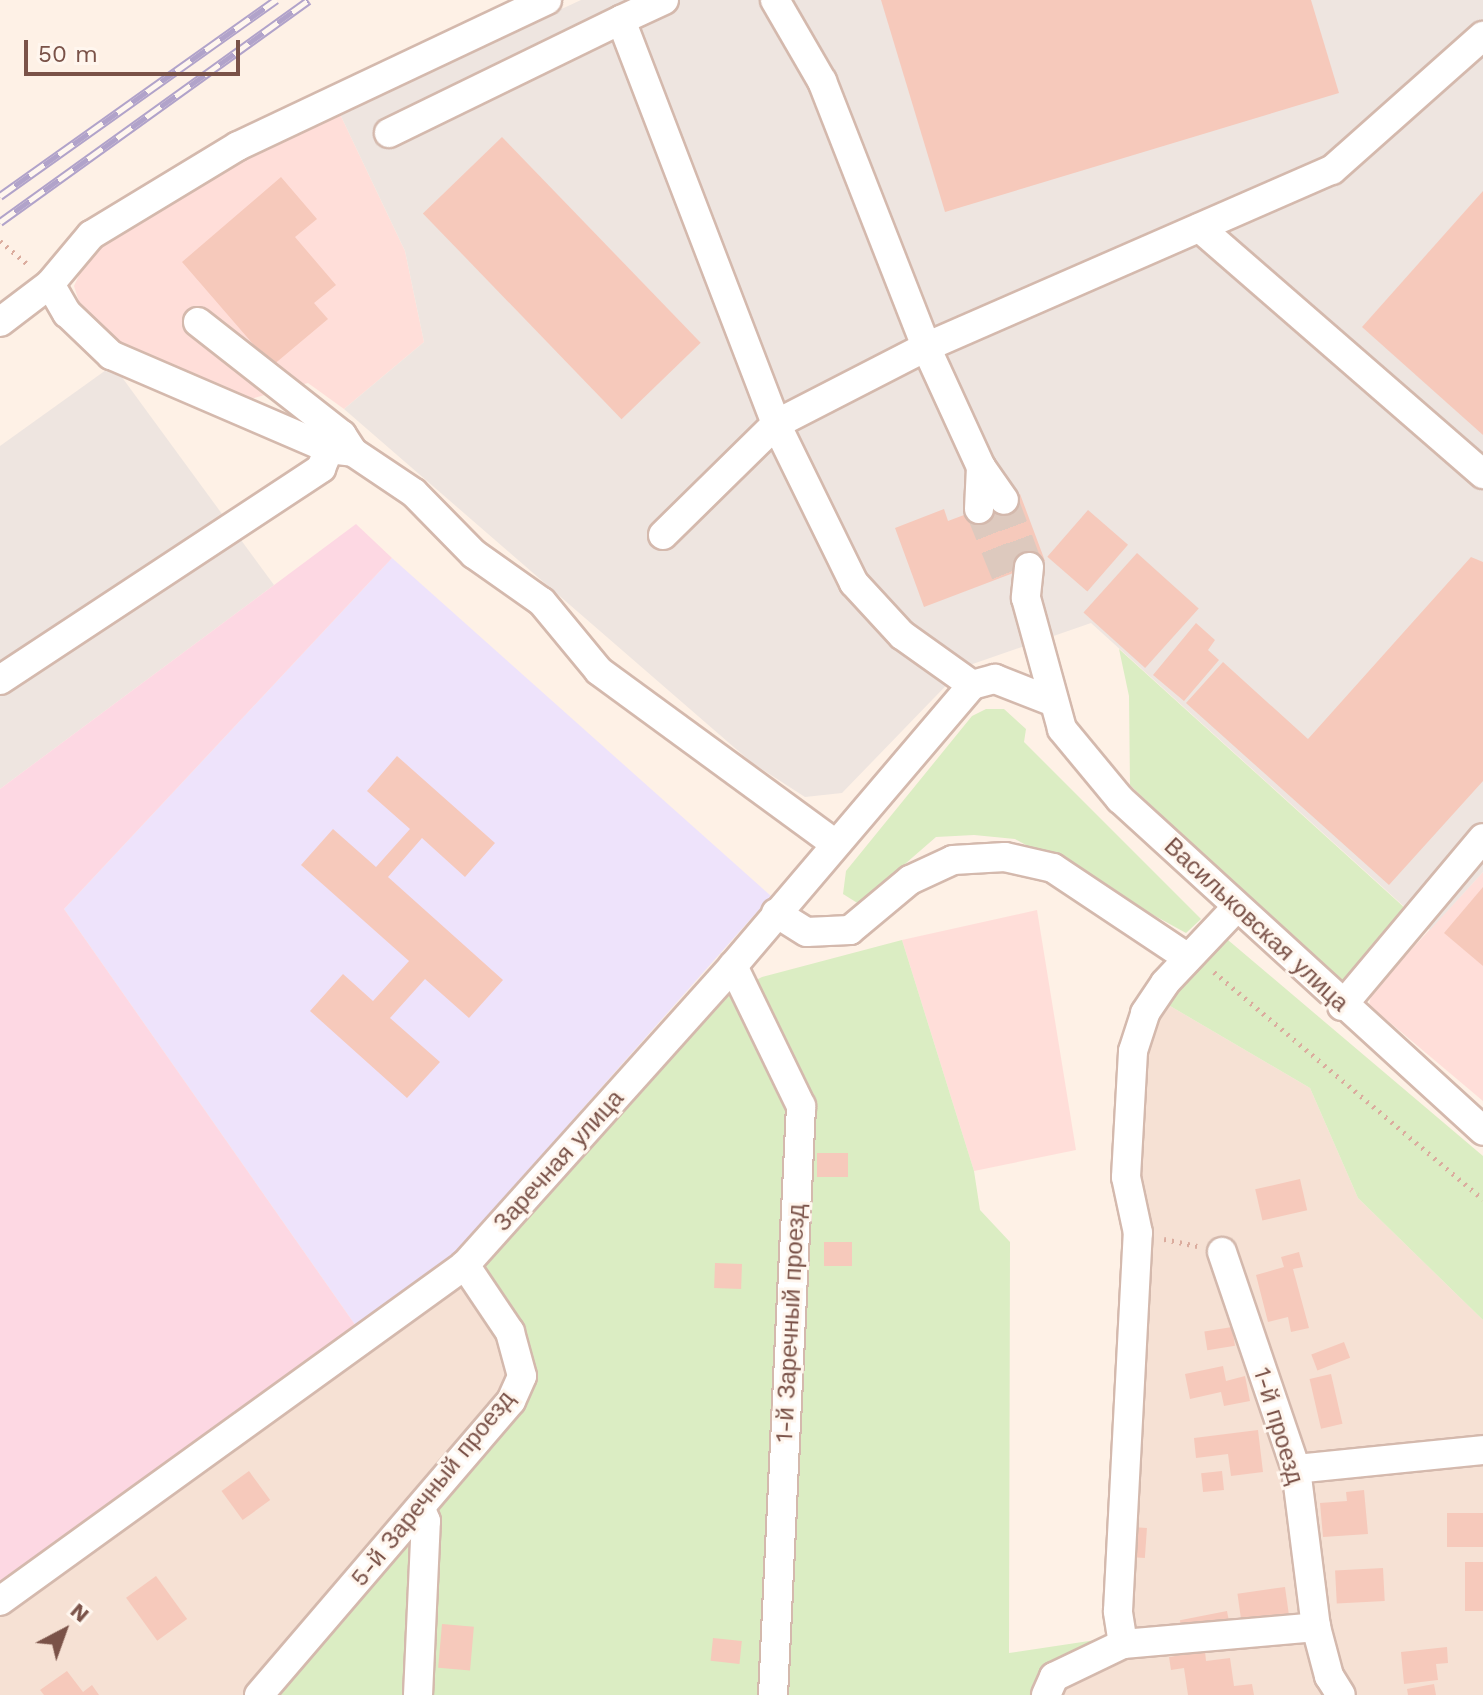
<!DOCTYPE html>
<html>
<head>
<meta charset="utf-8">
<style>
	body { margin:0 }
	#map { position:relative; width:1483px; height:1695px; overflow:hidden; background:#fef1e6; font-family:"Work Sans",sans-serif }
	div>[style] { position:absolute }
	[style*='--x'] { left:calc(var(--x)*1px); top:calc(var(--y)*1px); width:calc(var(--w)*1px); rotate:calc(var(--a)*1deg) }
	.residential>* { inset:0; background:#f6e1d4 }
	.commercial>* { inset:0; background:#ffded9 }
	.industrial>* { inset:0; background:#eee5e0 }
	.education>* { inset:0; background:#eee3fb }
	.medical>* { inset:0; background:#fdd8e3 }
	.green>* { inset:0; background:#dbedc3 }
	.building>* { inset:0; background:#f6c9bb; transform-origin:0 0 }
	.minor-tunnel>* { height:28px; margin-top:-14px; transform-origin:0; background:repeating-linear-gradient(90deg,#ddc9be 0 28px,transparent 0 42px) }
	.path>* { height:5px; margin-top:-2.5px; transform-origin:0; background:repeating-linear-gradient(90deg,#dbac9e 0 2px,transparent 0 8px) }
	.roads { filter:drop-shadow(2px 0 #d4b9ad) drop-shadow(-2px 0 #d4b9ad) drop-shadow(0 2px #d4b9ad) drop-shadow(0 -2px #d4b9ad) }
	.minor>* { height:28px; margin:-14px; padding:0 14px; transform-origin:14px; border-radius:14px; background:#fff }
	.rail>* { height:9px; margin-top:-4.5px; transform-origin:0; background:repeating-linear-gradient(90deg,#fff6ee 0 18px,#b1a3ca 0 36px); box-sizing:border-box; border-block:2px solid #b1a3ca }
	span { translate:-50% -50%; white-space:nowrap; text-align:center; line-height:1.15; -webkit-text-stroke:6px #fff6ee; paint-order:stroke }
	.street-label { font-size:24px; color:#7a5248 }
	.north { position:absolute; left:24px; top:1591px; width:80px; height:80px; -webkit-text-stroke:6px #fff6ee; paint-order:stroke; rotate:41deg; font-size:22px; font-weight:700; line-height:32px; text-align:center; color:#7a5248 }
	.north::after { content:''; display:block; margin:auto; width:28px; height:36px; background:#7a5248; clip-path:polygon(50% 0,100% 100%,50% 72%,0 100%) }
	.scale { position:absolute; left:24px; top:40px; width:216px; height:36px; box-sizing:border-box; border:4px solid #7a5248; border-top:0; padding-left:10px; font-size:24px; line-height:28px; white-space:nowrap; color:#7a5248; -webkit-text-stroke:6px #fff6ee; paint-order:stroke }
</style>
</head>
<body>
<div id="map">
	<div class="residential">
		<div style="clip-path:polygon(1165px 1003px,1310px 1088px,1358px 1198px,1483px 1320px,1483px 1695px,1056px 1695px,1109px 1638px,1135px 1064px)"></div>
		<div style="clip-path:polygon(464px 1285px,506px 1337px,516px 1375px,251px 1695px,0 1695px,0 1614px)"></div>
	</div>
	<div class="commercial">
		<div style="clip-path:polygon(339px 112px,405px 251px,424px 342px,344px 409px,308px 383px,240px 402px,120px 349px,83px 314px,74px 286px,88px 256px,124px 225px,247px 153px)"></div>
		<div style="clip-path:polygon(1483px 872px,1483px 1101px,1369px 1005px,1372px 992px)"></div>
		<div style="clip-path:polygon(1037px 910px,1076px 1150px,974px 1171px,902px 940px)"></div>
	</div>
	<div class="industrial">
		<div style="clip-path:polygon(581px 0,1483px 0,1483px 872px,1430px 930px,1091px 623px,964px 667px,842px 793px,805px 797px,751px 762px,344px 409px,424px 342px,405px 251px,339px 112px)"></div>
		<div style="clip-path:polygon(113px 365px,274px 585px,0 789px,0 446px)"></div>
	</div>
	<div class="education">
		<div style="clip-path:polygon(392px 558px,771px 896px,436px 1274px,358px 1329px,64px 909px)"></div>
	</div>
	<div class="medical">
		<div style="clip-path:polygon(356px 524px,392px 558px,64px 909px,358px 1329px,0 1585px,0 789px)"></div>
	</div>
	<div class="green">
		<div style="clip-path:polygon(1119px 649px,1406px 909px,1346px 981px,1333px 980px,1130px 785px,1129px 696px)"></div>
		<div style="clip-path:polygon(986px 709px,1004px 709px,1026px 729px,1024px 742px,1201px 919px,1186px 933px,1015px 839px,974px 835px,936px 837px,859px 904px,843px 894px,846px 871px,972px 716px)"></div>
		<div style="clip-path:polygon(902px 940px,974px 1171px,980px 1210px,1010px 1242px,1009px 1653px,1109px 1638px,1065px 1678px,1056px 1695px,251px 1695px,516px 1375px,481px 1269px,729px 994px,762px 977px)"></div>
		<div style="clip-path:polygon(1228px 940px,1483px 1156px,1483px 1320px,1358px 1198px,1310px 1088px,1165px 1003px)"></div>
	</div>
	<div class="building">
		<div style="clip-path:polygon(881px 0,1311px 0,1339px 93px,945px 212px)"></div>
		<div style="left:502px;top:137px;width:286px;height:110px;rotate:46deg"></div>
		<div style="clip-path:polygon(281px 177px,317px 219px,295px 237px,336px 285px,314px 303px,328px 319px,272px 366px,182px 262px)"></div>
		<div style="clip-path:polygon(1483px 191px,1483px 435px,1362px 327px)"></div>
		<div style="clip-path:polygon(1020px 494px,1045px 561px,924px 607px,895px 528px,944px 509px,948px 521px)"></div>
		<div style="left:1088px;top:510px;width:53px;height:62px;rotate:41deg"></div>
		<div style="left:1137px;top:553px;width:83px;height:80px;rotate:42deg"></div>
		<div style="clip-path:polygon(1471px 557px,1483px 562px,1483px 781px,1389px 885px,1186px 703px,1223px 662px,1308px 739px)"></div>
		<div style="clip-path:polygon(1196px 623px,1215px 640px,1208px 650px,1219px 660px,1184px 701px,1153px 675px)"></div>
		<div style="clip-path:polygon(397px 756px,495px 843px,465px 877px,422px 838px,388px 877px,503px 980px,469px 1018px,425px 979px,390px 1018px,440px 1062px,407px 1098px,310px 1011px,343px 974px,373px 1001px,409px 961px,301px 865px,333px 829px,376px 867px,410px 829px,367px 791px)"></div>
		<div style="clip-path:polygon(1483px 887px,1483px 966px,1444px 933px)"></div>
		<div style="left:817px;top:1153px;width:31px;height:24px"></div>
		<div style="left:1300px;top:1179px;width:32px;height:46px;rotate:77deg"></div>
		<div style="left:824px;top:1242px;width:28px;height:24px"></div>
		<div style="clip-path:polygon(1299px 1252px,1303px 1267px,1293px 1269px,1309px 1328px,1291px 1332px,1288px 1317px,1268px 1322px,1256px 1275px,1284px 1267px,1281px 1257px)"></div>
		<div style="left:715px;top:1263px;width:27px;height:25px;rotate:2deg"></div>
		<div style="left:1232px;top:1327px;width:19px;height:28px;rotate:81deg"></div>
		<div style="left:1344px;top:1342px;width:17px;height:35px;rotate:69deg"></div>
		<div style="clip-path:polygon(1223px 1366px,1226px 1381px,1245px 1376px,1250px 1401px,1224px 1406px,1221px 1392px,1190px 1399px,1185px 1374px)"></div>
		<div style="left:1331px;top:1374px;width:51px;height:22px;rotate:77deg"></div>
		<div style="clip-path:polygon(1258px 1430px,1263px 1472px,1231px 1476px,1228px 1454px,1196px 1458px,1194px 1438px)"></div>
		<div style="left:249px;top:1471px;width:36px;height:34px;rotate:54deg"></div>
		<div style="left:1222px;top:1471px;width:19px;height:21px;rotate:84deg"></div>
		<div style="clip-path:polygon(1364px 1490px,1368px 1534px,1323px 1537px,1320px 1503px,1347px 1501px,1346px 1492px)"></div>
		<div style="left:1483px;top:1513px;width:34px;height:36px;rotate:90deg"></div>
		<div style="left:1132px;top:1527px;width:15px;height:30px;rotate:4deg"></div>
		<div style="left:1483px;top:1562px;width:49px;height:18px;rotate:90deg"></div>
		<div style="left:1383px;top:1568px;width:33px;height:48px;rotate:87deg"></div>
		<div style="left:156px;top:1576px;width:53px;height:37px;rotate:54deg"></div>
		<div style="left:1285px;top:1587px;width:27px;height:48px;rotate:82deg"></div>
		<div style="left:1227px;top:1611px;width:15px;height:48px;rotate:79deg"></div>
		<div style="left:442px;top:1624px;width:32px;height:44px;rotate:5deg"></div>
		<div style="left:713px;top:1638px;width:29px;height:23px;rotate:6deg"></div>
		<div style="clip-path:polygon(1447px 1647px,1448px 1663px,1436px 1664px,1438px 1680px,1404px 1684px,1401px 1652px)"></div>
		<div style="clip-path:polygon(1205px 1651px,1206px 1661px,1230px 1658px,1234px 1686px,1252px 1684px,1254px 1695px,1188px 1695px,1184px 1668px,1171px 1670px,1169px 1657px)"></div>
		<div style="clip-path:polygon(67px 1671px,83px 1692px,92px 1685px,99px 1695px,44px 1695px,40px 1690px)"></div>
		<div style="clip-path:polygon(1434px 1684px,1436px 1695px,1408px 1695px,1407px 1689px)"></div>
	</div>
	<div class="minor-tunnel">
		<div style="--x:1004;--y:500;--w:72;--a:69.5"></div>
		<div style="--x:979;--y:509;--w:72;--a:68.1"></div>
	</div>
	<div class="path">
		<div style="--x:0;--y:241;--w:39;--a:40"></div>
		<div style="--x:1214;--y:972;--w:352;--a:40.2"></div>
		<div style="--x:1164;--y:1239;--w:34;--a:12"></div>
	</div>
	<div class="roads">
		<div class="minor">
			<div style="--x:547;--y:0;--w:342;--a:154.7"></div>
			<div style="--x:238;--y:146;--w:172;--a:148.8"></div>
			<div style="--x:91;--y:235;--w:64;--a:129.9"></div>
			<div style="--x:50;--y:284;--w:34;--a:60"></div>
			<div style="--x:67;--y:313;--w:61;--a:43.7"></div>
			<div style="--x:111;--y:355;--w:237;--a:23.3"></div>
			<div style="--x:329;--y:449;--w:24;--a:7"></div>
			<div style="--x:353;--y:452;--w:73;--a:33.9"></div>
			<div style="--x:414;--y:493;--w:86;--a:45.5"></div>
			<div style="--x:474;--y:554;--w:83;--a:35.2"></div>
			<div style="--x:542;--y:602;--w:89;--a:50.4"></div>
			<div style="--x:599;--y:671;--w:291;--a:36.2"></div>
			<div style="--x:664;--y:0;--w:47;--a:155.1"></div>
			<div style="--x:621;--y:20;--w:433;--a:69"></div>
			<div style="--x:776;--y:424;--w:177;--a:63.9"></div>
			<div style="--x:854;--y:583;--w:71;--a:47.3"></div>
			<div style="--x:902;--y:635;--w:86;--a:35.5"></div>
			<div style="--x:775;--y:0;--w:94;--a:59.9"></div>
			<div style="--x:822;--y:81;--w:286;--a:68.6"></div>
			<div style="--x:926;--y:347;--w:132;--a:65.4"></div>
			<div style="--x:981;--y:467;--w:40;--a:55.1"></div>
			<div style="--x:389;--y:133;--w:258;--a:-26"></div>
			<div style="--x:1200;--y:228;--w:375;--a:41"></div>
			<div style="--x:0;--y:322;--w:63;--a:-37.2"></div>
			<div style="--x:198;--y:322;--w:183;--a:38.1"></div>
			<div style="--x:342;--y:435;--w:20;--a:57"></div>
			<div style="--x:979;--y:509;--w:42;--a:-87.3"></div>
			<div style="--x:663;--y:535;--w:158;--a:-44.5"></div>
			<div style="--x:776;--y:424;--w:169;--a:-27.2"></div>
			<div style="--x:926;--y:347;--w:443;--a:-23.6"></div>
			<div style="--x:1332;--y:170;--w:202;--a:-41.6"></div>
			<div style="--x:1029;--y:567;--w:31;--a:96"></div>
			<div style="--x:1026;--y:598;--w:136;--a:74.6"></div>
			<div style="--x:1062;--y:729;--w:91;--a:50.4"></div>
			<div style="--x:1120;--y:799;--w:492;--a:42.4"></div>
			<div style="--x:0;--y:680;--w:385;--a:-33.4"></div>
			<div style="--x:321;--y:468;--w:21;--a:-67"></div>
			<div style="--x:776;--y:913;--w:36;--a:32"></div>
			<div style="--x:807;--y:932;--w:43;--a:-2.7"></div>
			<div style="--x:850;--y:930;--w:78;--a:-39.8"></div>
			<div style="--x:910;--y:880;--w:47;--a:-24.9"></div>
			<div style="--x:953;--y:860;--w:52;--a:-3.3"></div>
			<div style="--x:1005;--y:857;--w:49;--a:12.9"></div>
			<div style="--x:1053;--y:868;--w:162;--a:33.7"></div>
			<div style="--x:733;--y:966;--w:156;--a:64.1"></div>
			<div style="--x:801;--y:1106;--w:590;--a:92.72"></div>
			<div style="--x:1342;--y:1006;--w:219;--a:-50"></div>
			<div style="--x:1222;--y:1252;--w:229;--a:71.2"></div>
			<div style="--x:1296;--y:1469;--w:159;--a:82.8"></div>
			<div style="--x:1316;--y:1627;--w:51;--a:75.1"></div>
			<div style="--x:1329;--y:1676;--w:22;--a:58"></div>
			<div style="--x:1296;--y:1469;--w:188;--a:-5.8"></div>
			<div style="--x:0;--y:1601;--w:574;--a:-35.85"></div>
			<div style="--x:465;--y:1265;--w:402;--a:-48.1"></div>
			<div style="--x:733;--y:966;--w:369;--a:-49.6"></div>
			<div style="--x:972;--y:685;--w:24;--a:-15"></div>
			<div style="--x:995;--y:679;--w:60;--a:21.4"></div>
			<div style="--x:1123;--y:1644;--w:194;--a:-5"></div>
			<div style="--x:259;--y:1695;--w:387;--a:-49.4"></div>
			<div style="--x:511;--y:1401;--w:27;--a:-66"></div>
			<div style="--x:522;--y:1376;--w:46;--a:-105.3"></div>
			<div style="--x:510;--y:1332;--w:81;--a:-123.9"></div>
			<div style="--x:418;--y:1695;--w:174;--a:-87.4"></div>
			<div style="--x:426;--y:1521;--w:13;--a:-113"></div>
			<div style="--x:1046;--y:1695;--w:20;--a:-66"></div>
			<div style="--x:1054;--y:1677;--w:76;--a:-25.6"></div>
			<div style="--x:1123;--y:1644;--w:33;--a:-99"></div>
			<div style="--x:1118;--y:1611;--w:379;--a:-87"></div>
			<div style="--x:1138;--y:1233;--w:57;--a:-102.1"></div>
			<div style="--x:1126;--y:1177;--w:126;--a:-86.8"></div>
			<div style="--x:1133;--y:1051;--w:40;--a:-72"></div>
			<div style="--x:1145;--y:1013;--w:36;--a:-56"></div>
			<div style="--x:1165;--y:983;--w:103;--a:-46.6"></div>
		</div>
	</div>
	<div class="rail">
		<div style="--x:0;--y:196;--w:339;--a:-35.4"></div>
		<div style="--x:0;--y:222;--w:380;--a:-35.7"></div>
	</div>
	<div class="street-label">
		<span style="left:1256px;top:925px;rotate:43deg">Васильковская улица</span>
		<span style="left:559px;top:1161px;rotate:-48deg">Заречная улица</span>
		<span style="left:791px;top:1323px;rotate:-87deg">1-й Заречный проезд</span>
		<span style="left:1278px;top:1426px;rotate:73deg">1-й проезд</span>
		<span style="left:433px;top:1489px;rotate:-51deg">5-й Заречный проезд</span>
	</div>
	<div class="north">N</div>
	<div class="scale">50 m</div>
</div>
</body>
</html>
